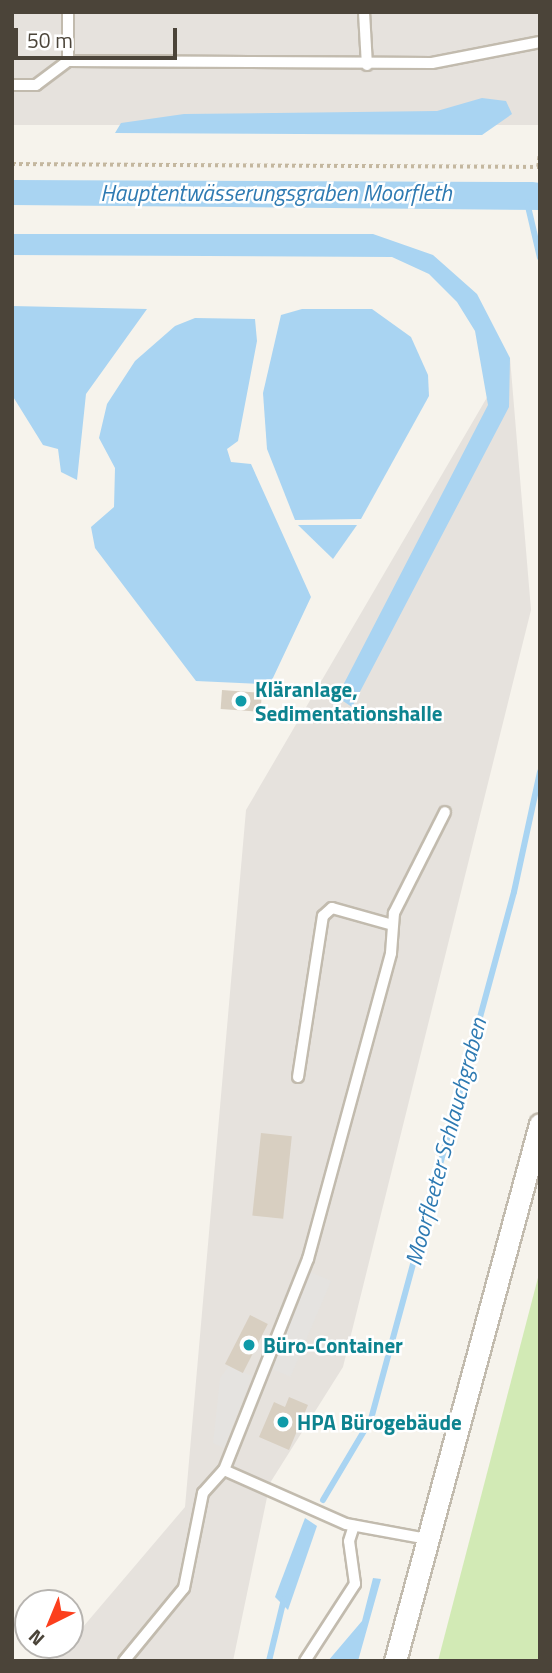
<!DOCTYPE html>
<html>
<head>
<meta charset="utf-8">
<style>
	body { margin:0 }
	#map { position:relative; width:552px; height:1673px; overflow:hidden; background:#f6f3ec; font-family:"Titillium Web",sans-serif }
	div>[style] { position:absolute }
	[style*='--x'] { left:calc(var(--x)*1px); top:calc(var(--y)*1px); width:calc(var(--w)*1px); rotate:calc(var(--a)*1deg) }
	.industrial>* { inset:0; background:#e6e2dd; transform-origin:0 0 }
	.green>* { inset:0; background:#d2eab5 }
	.parking>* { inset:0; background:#e5e3e0; transform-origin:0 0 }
	.water>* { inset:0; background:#a9d4f2 }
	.stream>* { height:6px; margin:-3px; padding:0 3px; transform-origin:3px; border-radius:3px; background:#a9d4f2 }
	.building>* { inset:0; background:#d8cfc1; transform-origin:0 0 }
	.path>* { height:3.5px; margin-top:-1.75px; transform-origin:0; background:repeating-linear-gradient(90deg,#c4b79f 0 3.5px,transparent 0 7px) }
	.roads { filter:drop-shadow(2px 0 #c2bbae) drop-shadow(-2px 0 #c2bbae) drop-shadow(0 2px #c2bbae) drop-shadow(0 -2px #c2bbae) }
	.service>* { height:10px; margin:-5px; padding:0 5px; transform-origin:5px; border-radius:5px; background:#fff }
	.minor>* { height:21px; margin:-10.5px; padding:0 10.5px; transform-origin:10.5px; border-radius:10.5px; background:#fff }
	.dots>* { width:19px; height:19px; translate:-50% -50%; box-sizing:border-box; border:4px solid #fff; border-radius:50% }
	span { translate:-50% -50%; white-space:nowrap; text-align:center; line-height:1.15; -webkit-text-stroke:5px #fff; paint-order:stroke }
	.culture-label { font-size:21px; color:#0d838f; font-weight:700 }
	.left { translate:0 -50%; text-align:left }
	.water-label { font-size:23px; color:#2e7ab2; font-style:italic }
	.frame { position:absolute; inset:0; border:14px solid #4b4439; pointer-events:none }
	.north { position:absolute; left:14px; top:1589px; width:70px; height:70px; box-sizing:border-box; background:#fff; border:2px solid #b7b4b0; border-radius:50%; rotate:223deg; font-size:19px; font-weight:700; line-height:28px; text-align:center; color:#4b4439 }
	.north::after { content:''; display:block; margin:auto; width:24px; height:32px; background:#fc3f1d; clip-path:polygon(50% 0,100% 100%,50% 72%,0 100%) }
	.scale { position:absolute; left:14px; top:28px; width:163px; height:32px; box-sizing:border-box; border:4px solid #4b4439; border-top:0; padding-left:9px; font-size:21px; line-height:24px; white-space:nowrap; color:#4b4439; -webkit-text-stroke:5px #fff; paint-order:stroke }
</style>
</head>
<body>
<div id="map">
	<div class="industrial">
		<div style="left:12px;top:12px;width:528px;height:113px"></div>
		<div style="clip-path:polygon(510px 358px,531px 610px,343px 1367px,270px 1483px,233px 1661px,54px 1661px,185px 1507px,246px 810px)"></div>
	</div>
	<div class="green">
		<div style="clip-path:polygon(540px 1270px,540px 1661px,438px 1661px)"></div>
	</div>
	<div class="parking">
		<div style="left:310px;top:1272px;width:23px;height:104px;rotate:23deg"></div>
		<div style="clip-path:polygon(229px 1366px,252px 1376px,224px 1448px,213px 1443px,220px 1378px)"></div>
	</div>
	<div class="water">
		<div style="clip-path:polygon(482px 98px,506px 101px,512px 114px,482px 135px,115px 133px,121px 123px,184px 114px,437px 111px)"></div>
		<div style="clip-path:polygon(12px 180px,533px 182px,540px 183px,540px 210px,12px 205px)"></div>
		<div style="clip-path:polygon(12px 234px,373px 234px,433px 255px,477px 294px,510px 358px,509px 407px,352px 707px,337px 697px,488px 405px,475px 331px,457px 302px,429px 274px,392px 257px,12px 255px)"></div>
		<div style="clip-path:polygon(12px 306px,147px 309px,86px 394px,77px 480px,61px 472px,58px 449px,43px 445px,12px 395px)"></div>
		<div style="clip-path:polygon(302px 309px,372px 309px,411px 337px,428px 375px,429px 396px,361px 519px,295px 520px,267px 449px,263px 393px,281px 315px)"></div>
		<div style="clip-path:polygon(195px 318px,255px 319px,257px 341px,238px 441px,227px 449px,231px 462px,251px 464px,311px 597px,272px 680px,260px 684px,196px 681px,95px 548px,91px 527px,114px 507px,115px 468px,99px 438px,107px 404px,135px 361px,175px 326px)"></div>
		<div style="clip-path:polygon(298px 525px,357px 525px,333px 559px)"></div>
		<div style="clip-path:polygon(305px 1518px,317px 1526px,288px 1610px,275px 1597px)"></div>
		<div style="clip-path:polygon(373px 1578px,381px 1579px,358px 1661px,328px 1661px,362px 1621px)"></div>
	</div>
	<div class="stream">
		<div style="--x:527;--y:202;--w:57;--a:76.9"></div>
		<div style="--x:323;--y:1500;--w:94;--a:-59.3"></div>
		<div style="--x:371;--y:1419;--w:546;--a:-74.82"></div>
		<div style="--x:514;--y:892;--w:123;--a:-77.8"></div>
		<div style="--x:269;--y:1661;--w:64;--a:-76.4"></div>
	</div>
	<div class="building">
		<div style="left:222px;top:690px;width:40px;height:19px;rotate:4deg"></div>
		<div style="left:261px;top:1133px;width:31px;height:83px;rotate:6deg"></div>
		<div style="left:250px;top:1315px;width:20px;height:55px;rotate:27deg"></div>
		<div style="clip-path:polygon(289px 1397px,308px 1405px,289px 1450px,259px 1437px,274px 1402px,285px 1407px)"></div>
	</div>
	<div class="path">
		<div style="--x:12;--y:164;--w:526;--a:0.33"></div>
		<div style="--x:538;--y:167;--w:16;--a:-83"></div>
	</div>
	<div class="roads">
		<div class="service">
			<div style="--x:364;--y:12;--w:53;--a:86.8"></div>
			<div style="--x:68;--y:61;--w:364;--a:0.3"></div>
			<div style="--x:432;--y:63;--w:110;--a:-11"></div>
			<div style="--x:12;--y:85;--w:24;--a:0"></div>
			<div style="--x:36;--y:85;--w:40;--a:-37"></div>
			<div style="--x:68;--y:61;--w:49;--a:-90"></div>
			<div style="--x:298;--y:1077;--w:163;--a:-81.2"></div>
			<div style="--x:323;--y:916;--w:12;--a:-42"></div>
			<div style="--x:332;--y:908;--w:63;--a:15.6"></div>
			<div style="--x:224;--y:1470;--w:133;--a:23.9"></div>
			<div style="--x:346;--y:1524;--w:82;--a:10.5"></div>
			<div style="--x:124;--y:1661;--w:94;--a:-50.6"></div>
			<div style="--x:184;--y:1588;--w:97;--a:-78.7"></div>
			<div style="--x:203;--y:1493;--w:31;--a:-48"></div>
			<div style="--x:224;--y:1470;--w:227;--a:-68.3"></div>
			<div style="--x:308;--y:1259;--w:317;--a:-74.8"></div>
			<div style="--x:391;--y:953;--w:40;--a:-85.7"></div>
			<div style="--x:394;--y:913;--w:113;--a:-63.2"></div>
			<div style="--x:305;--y:1661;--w:92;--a:-57"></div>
			<div style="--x:355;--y:1584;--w:43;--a:-97.9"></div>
			<div style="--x:349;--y:1541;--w:16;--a:-72"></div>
		</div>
		<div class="minor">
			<div style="--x:395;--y:1661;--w:556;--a:-74.89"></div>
		</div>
	</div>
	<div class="dots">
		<div style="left:241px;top:701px;background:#0f9aa8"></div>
		<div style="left:249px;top:1345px;background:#0f9aa8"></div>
		<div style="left:283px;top:1422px;background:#0f9aa8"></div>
	</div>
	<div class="culture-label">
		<span class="left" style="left:255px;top:701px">Kläranlage,<br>Sedimentationshalle</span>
		<span class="left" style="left:263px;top:1345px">Büro-Container</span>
		<span class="left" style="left:297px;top:1422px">HPA Bürogebäude</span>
	</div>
	<div class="water-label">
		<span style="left:276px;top:193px">Hauptentwässerungsgraben Moorfleth</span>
		<span style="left:446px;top:1142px;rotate:-75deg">Moorfleeter Schlauchgraben</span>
	</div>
	<div class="frame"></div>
	<div class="north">N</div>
	<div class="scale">50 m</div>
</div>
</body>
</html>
